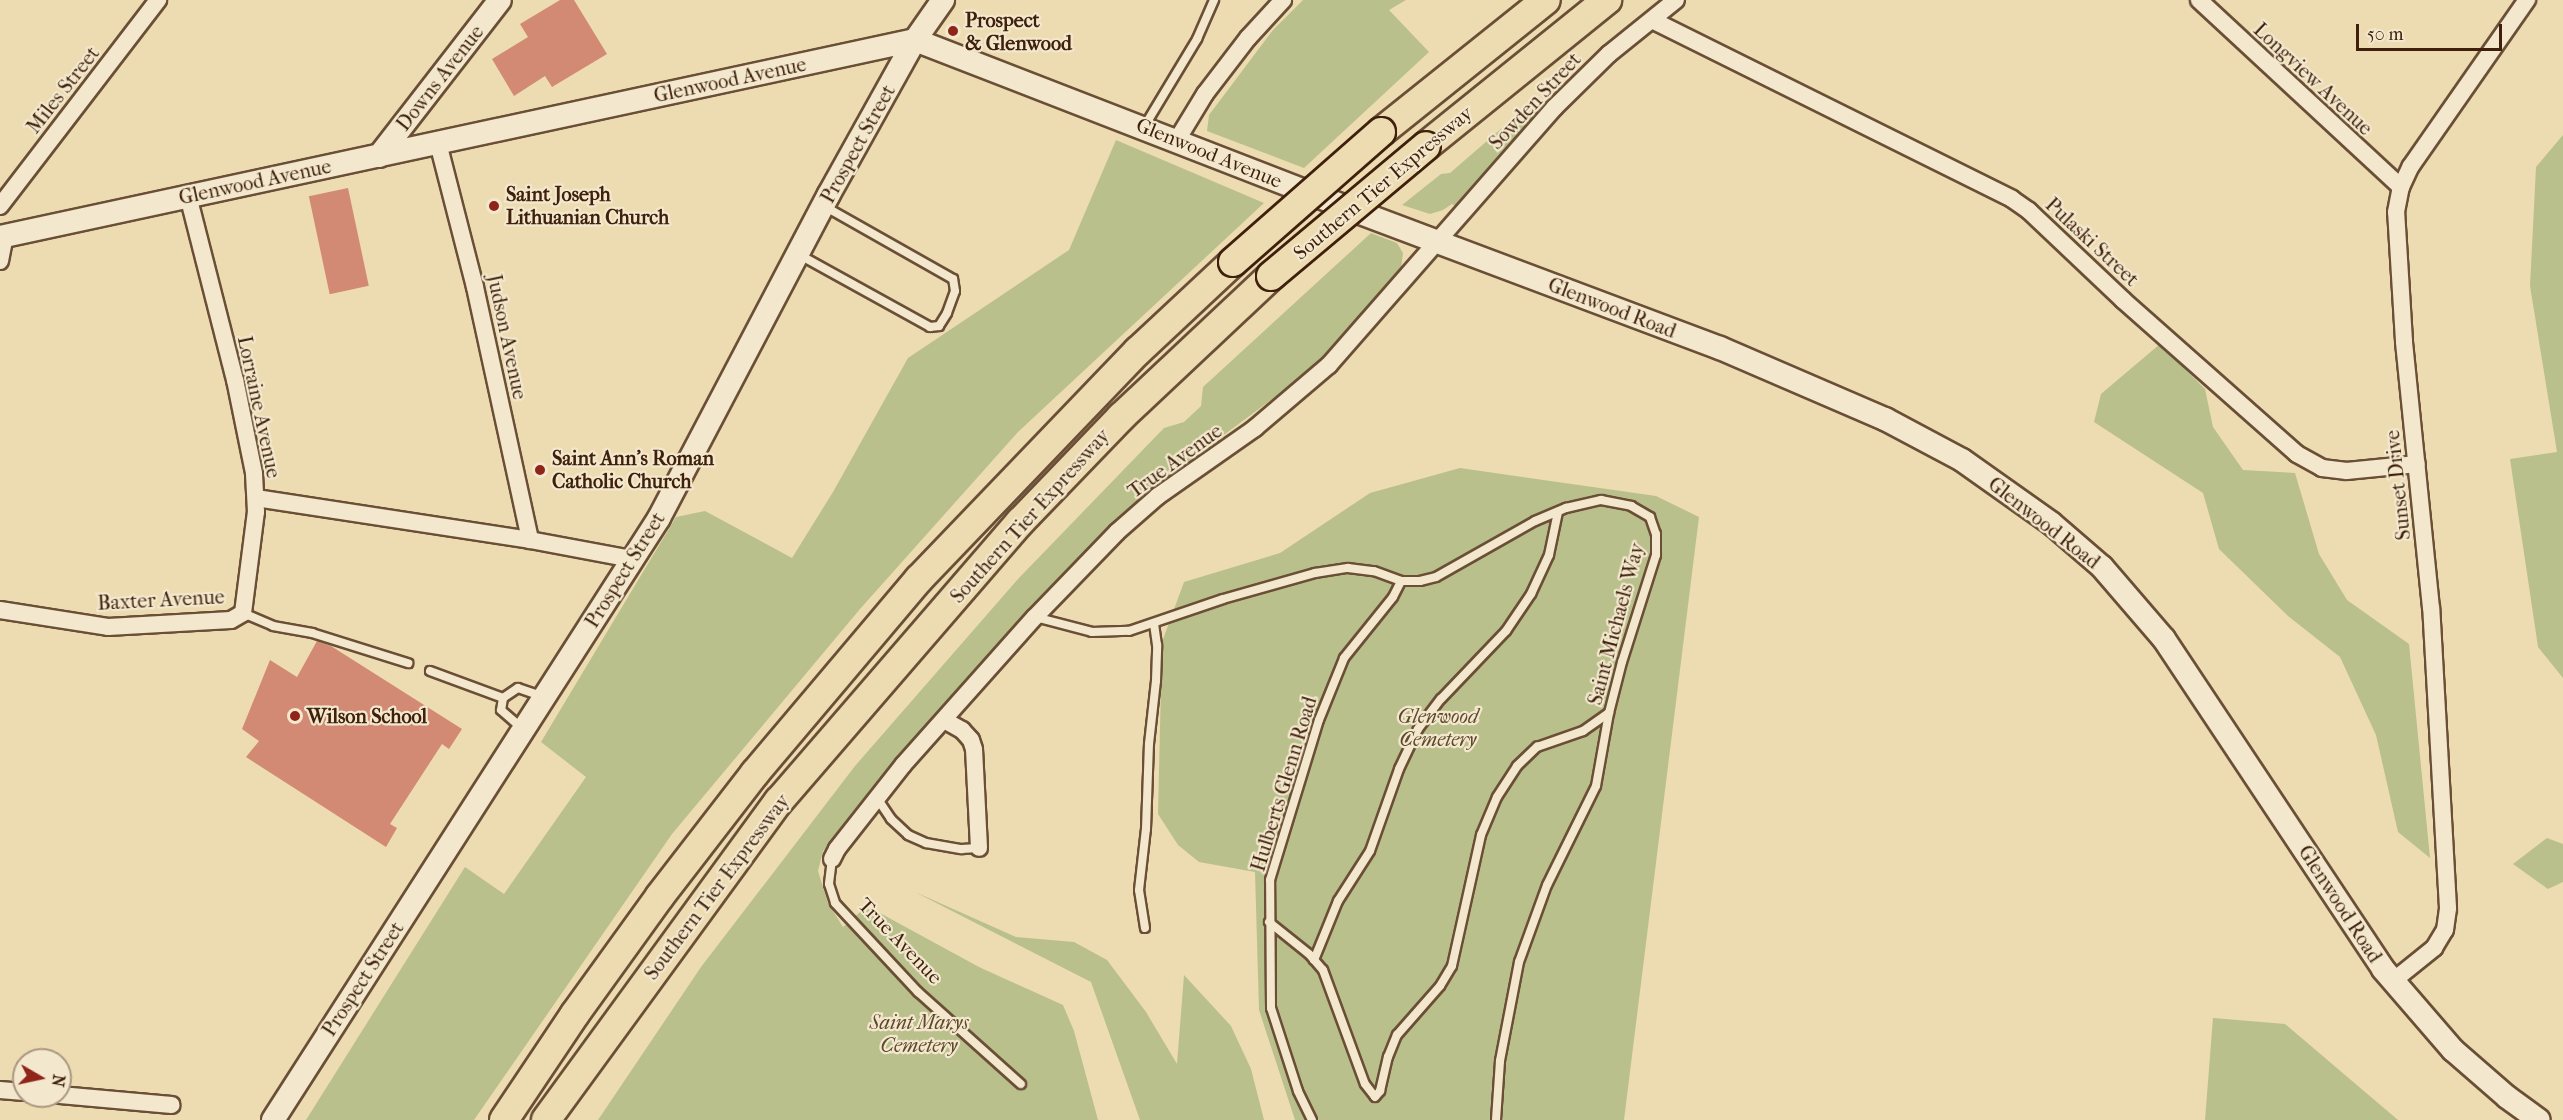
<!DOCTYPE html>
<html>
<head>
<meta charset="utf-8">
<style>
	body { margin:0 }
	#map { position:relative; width:2563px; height:1120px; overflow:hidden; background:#eddbb2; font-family:"IM FELL French Canon",serif }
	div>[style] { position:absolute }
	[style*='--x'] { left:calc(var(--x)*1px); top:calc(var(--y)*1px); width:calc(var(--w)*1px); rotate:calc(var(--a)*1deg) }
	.green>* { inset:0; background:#b9c08c }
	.building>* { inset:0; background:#d28a74; transform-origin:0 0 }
	.roads { filter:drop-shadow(2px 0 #6a4f36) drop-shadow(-2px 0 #6a4f36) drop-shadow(0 2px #6a4f36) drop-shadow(0 -2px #6a4f36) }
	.lane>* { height:8px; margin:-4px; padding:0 4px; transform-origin:4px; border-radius:4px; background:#f3e8cd }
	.street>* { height:16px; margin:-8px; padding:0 8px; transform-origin:8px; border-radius:8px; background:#f3e8cd }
	.secondary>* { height:22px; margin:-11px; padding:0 11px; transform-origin:11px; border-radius:11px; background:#f3e8cd }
	.highway>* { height:28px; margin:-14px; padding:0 14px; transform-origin:14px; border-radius:14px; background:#eddbb2 }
	.bridges { filter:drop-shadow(2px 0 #3e200c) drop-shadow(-2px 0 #3e200c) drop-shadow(0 2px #3e200c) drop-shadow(0 -2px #3e200c) }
	.highway-bridge>* { height:28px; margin:-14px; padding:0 14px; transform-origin:14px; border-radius:14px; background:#eddbb2 }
	.dots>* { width:16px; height:16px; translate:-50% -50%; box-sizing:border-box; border:3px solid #f3e8cd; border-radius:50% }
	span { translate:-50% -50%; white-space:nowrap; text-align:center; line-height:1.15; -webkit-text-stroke:4.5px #f3e8cd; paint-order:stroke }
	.poi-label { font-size:20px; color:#3e200c; font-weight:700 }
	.left { translate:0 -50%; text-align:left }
	.street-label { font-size:20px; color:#3e200c }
	.park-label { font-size:20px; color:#5d482c; font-style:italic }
	.north { position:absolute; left:12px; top:1048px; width:60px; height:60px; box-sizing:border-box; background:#f3e8cd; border:2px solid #ab9880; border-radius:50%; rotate:99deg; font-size:16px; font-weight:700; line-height:24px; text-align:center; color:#3e200c }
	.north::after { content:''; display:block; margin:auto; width:21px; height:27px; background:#8f2418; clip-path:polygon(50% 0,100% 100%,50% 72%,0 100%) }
	.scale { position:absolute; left:2356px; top:24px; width:146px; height:27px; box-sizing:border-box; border:3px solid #3e200c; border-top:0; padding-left:8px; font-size:18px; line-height:21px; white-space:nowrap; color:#3e200c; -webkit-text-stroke:4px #f3e8cd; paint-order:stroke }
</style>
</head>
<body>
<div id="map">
	<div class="green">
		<div style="clip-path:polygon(1303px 0,1406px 0,1389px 10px,1429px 52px,1304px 168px,1207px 131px,1209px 115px,1273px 30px)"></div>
		<div style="clip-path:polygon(1531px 103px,1538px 111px,1455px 206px,1452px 204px,1443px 210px,1430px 214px,1402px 205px,1441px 174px,1450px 173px)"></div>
		<div style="clip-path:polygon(2563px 135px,2563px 678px,2538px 647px,2510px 459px,2557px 452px,2530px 286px,2536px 167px)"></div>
		<div style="clip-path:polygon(1116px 140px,1264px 203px,1018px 432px,860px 609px,672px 834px,474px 1120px,306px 1120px,465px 867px,504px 894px,586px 777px,541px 742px,676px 517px,705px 511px,792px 558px,833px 492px,908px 358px,1069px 250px)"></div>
		<div style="clip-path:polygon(1371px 233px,1397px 243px,1403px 253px,1401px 269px,1381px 294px,1309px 372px,1171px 474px,1012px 628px,823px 851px,818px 871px,828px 903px,843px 927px,867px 906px,979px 967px,1063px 1005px,1074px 1031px,1098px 1120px,598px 1120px,701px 967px,855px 766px,1018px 579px,1164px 428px,1184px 422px,1201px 406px,1203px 387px)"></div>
		<div style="clip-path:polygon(2160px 344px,2205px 389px,2213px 427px,2243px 470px,2295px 473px,2319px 554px,2347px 600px,2409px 644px,2430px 858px,2398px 832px,2376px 735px,2340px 657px,2288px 616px,2219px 549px,2203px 493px,2094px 422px,2101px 394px)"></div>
		<div style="clip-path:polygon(1460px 468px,1656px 496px,1699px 517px,1624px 1120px,1295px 1120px,1259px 1010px,1255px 872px,1199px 862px,1178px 845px,1158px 814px,1162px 642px,1184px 582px,1280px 553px,1370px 493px)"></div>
		<div style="clip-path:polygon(2547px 838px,2563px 844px,2563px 882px,2548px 889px,2513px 864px)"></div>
		<div style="clip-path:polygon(915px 892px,1016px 937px,1074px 942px,1107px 960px,1146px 1012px,1177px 1064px,1184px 975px,1231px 1026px,1251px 1069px,1264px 1120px,1140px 1120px,1091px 982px)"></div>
		<div style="clip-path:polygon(2213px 1018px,2285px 1024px,2398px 1120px,2205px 1120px)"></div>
	</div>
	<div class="building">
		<div style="clip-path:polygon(560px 0,574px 0,607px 54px,552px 87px,545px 76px,514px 96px,492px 59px,528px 37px,520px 24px)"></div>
		<div style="left:348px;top:188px;width:100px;height:40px;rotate:78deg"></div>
		<div style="clip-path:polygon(317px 641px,331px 646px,462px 729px,449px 749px,442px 744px,390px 824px,397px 828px,386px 847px,246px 757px,259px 741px,242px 729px,270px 660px,297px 677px)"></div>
	</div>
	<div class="roads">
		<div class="lane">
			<div style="--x:1144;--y:127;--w:103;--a:-58.9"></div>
			<div style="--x:1197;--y:39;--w:43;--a:-66.4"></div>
			<div style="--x:798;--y:254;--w:151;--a:28.9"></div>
			<div style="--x:930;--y:327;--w:9;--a:-6"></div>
			<div style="--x:939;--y:326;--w:15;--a:-58"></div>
			<div style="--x:947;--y:313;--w:23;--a:-70"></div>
			<div style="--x:955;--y:291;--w:12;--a:-99"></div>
			<div style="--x:953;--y:279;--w:148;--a:-150.5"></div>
			<div style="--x:243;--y:613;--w:33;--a:23"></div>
			<div style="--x:273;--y:626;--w:40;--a:10"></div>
			<div style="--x:312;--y:633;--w:101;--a:17.4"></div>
			<div style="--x:1035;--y:617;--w:59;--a:14.7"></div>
			<div style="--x:1092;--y:632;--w:37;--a:-2"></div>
			<div style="--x:1129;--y:631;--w:99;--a:-18.8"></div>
			<div style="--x:1223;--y:599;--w:96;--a:-15.8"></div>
			<div style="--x:1315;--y:573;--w:33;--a:-9"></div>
			<div style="--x:1348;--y:568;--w:26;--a:7"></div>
			<div style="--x:1374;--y:571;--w:29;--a:20"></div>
			<div style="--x:1401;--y:581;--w:19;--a:0"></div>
			<div style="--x:1420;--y:581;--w:16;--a:-14"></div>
			<div style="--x:1436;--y:577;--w:114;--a:-29.5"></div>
			<div style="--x:1535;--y:521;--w:34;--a:-23"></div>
			<div style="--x:1566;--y:508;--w:36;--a:-13"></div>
			<div style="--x:1601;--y:500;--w:31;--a:11"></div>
			<div style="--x:1631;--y:506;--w:22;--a:30"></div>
			<div style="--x:1650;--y:517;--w:18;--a:71"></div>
			<div style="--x:1656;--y:534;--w:21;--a:90"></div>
			<div style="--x:1656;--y:555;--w:112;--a:107.6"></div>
			<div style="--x:1622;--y:662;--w:53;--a:104.3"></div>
			<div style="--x:1609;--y:713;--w:74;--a:100.1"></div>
			<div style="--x:1596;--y:786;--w:110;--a:116.3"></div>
			<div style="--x:1547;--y:885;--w:82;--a:110"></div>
			<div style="--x:1519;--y:962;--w:101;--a:100.9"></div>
			<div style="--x:1500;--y:1061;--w:59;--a:93.9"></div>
			<div style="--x:430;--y:671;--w:78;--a:20.3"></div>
			<div style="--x:503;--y:698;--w:12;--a:99"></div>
			<div style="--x:501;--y:710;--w:28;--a:41"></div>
			<div style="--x:503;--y:698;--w:18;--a:-34"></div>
			<div style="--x:518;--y:688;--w:28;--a:19"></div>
			<div style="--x:877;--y:798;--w:25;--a:56"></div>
			<div style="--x:891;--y:819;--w:23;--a:43"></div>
			<div style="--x:908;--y:835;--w:20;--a:24"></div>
			<div style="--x:926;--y:843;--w:36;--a:10"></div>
			<div style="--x:961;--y:849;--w:18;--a:-3"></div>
			<div style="--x:832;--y:859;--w:25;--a:97"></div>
			<div style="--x:829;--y:884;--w:20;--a:72"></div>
			<div style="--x:835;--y:903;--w:122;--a:47"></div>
			<div style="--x:918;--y:992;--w:138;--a:41.8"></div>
			<div style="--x:1269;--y:922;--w:51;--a:38.7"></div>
			<div style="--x:1309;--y:954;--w:21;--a:49"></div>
			<div style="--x:1323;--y:970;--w:121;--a:69.8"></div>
			<div style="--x:1365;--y:1084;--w:16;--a:52"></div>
			<div style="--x:1375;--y:1097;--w:8;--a:-50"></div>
			<div style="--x:1380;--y:1091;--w:35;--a:-77"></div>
			<div style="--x:1388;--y:1057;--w:24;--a:-68"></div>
			<div style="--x:1397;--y:1035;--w:65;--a:-48.7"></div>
			<div style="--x:1440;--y:986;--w:23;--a:-59"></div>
			<div style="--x:1452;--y:966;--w:134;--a:-77.5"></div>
			<div style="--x:1481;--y:835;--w:41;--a:-67.2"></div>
			<div style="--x:1497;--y:797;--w:37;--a:-57"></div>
			<div style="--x:1517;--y:766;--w:28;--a:-44"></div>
			<div style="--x:1537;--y:747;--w:49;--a:-19.2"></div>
			<div style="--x:1583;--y:731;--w:32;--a:-35"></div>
			<div style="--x:1145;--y:928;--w:38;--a:-99"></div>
			<div style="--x:1139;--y:890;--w:61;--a:-83.5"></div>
			<div style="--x:1146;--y:829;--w:85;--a:-88"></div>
			<div style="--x:1149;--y:744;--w:63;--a:-83.7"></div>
			<div style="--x:1156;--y:681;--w:36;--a:-88"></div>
			<div style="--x:1157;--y:645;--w:22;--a:-98"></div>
			<div style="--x:1314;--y:960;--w:64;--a:-67.9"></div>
			<div style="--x:1338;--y:901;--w:59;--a:-57.4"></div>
			<div style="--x:1370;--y:851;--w:87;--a:-70.5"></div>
			<div style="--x:1399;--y:769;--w:44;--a:-64.6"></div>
			<div style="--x:1418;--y:729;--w:38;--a:-53"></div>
			<div style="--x:1441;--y:699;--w:94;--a:-46.3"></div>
			<div style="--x:1506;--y:631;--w:45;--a:-56"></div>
			<div style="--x:1531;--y:594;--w:43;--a:-65.2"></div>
			<div style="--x:1549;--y:555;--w:44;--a:-78.2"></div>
			<div style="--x:1312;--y:1120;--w:32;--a:-116"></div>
			<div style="--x:1298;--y:1091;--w:87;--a:-108"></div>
			<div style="--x:1271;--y:1008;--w:128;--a:-90.4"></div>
			<div style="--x:1270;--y:880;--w:167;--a:-73"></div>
			<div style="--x:1319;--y:720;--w:67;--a:-68"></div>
			<div style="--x:1344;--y:658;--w:78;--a:-51.2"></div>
			<div style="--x:1393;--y:597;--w:18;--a:-63"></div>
		</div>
		<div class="street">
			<div style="--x:2199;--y:0;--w:275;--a:42.8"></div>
			<div style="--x:1652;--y:20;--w:402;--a:26.4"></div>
			<div style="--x:2012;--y:199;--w:21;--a:35"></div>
			<div style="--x:2029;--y:211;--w:129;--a:43.4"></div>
			<div style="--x:2123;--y:300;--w:232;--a:41.5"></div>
			<div style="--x:2297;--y:454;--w:29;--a:29"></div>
			<div style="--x:2322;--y:468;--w:25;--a:7"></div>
			<div style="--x:2347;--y:471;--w:70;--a:-5.7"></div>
			<div style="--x:1177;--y:140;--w:54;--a:-58.7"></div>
			<div style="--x:1205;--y:94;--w:71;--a:-52.5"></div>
			<div style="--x:1248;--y:38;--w:52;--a:-47.4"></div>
			<div style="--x:438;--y:143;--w:149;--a:75.6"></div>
			<div style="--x:475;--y:287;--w:259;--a:77.7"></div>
			<div style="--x:0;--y:206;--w:260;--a:-52.5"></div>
			<div style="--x:0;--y:261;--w:25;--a:-79"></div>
			<div style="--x:256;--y:498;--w:277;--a:8.7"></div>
			<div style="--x:530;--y:540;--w:104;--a:10.6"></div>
			<div style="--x:0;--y:610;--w:109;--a:8.9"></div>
			<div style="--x:108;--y:627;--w:123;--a:-3.3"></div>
			<div style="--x:231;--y:620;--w:14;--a:-30"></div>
			<div style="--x:243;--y:613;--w:102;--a:-82.7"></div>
			<div style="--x:256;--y:512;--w:39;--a:-93"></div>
			<div style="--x:254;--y:473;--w:95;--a:-101.5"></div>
			<div style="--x:235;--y:380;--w:191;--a:-104.3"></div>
			<div style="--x:944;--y:720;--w:21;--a:29"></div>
			<div style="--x:962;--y:730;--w:13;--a:48"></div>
			<div style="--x:971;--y:740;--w:9;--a:72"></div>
			<div style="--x:974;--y:749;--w:99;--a:87.1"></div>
			<div style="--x:832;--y:859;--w:11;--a:-63"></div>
			<div style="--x:837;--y:849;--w:107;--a:-51.8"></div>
			<div style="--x:903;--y:765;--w:198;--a:-48.3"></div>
			<div style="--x:1035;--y:617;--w:118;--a:-46"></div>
			<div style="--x:1117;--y:532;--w:55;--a:-41.3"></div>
			<div style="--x:1158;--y:496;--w:118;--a:-35"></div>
			<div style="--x:1255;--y:428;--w:97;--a:-40.4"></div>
			<div style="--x:1329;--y:365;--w:342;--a:-48.8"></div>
			<div style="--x:1554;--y:108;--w:77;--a:-44.5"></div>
			<div style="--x:1609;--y:54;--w:86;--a:-38.9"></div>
			<div style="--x:2393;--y:981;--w:53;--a:-38.8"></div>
			<div style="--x:2434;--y:948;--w:21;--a:-59"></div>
			<div style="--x:2445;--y:930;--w:22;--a:-82"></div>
			<div style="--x:2448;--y:908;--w:300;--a:-93.2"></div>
			<div style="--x:2431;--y:608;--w:268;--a:-95.8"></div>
			<div style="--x:2404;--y:341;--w:129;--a:-93.5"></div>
			<div style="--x:2396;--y:212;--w:25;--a:-79"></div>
			<div style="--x:2401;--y:187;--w:23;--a:-65"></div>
			<div style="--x:2411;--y:166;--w:203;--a:-55.1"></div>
			<div style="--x:0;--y:1090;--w:24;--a:5"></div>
			<div style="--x:60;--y:1095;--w:112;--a:5.1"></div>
		</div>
		<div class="secondary">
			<div style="--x:379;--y:156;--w:197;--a:-52.2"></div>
			<div style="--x:0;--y:237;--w:936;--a:-12.15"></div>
			<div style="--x:915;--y:40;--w:467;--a:21.2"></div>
			<div style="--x:1350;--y:209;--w:395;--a:20.6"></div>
			<div style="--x:1720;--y:348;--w:180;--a:23.3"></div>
			<div style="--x:1885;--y:419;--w:87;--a:28"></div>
			<div style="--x:1962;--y:460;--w:109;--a:35.3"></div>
			<div style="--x:2051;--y:523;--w:67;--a:40.8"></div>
			<div style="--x:2102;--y:567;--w:95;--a:49.3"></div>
			<div style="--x:2164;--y:639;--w:396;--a:56.4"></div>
			<div style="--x:2383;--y:969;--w:107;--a:49.2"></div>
			<div style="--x:2453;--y:1050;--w:72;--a:41"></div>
			<div style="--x:2507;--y:1097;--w:39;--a:36"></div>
			<div style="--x:273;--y:1120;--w:715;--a:-57.33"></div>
			<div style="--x:659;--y:518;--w:364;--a:-62.3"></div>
			<div style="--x:828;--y:196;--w:179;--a:-60.9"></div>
			<div style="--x:915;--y:40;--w:49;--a:-55"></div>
		</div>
		<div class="highway">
			<div style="--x:1381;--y:132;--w:211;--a:-38.7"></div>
			<div style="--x:1426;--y:146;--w:233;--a:-38.9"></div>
			<div style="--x:504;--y:1120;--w:128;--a:-56.2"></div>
			<div style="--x:575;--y:1014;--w:145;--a:-54.2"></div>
			<div style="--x:660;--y:896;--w:155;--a:-52.3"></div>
			<div style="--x:755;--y:773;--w:254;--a:-49.8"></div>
			<div style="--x:919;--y:579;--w:316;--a:-46.2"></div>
			<div style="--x:1138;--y:351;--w:130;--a:-43.1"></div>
			<div style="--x:546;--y:1120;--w:395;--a:-53.9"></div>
			<div style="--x:779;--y:801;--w:369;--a:-49.2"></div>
			<div style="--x:1020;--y:522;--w:146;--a:-46.1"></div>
			<div style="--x:1121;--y:417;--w:206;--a:-43.2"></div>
		</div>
	</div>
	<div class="bridges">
		<div class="highway-bridge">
			<div style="--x:1233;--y:262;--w:197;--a:-41.3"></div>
			<div style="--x:1271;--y:276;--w:202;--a:-40"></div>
		</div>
	</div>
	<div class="dots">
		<div style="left:953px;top:31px;background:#8f2418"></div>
		<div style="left:494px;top:206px;background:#8f2418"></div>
		<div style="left:540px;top:470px;background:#8f2418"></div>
		<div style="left:295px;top:716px;background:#8f2418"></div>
	</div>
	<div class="poi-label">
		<span class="left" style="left:965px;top:32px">Prospect<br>&amp; Glenwood</span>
		<span class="left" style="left:506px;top:206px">Saint Joseph<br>Lithuanian Church</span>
		<span class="left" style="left:552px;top:470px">Saint Ann's Roman<br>Catholic Church</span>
		<span class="left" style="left:307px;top:716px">Wilson School</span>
	</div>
	<div class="street-label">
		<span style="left:440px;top:78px;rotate:-52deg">Downs Avenue</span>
		<span style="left:2313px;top:79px;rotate:43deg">Longview Avenue</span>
		<span style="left:730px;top:80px;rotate:-12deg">Glenwood Avenue</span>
		<span style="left:63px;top:90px;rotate:-52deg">Miles Street</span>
		<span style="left:1535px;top:101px;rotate:-47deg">Sowden Street</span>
		<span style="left:858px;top:144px;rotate:-61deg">Prospect Street</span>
		<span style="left:1209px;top:153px;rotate:22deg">Glenwood Avenue</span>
		<span style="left:255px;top:182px;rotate:-12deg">Glenwood Avenue</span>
		<span style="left:1383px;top:183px;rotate:-40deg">Southern Tier Expressway</span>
		<span style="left:2092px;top:242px;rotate:43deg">Pulaski Street</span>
		<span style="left:1612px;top:308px;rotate:21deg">Glenwood Road</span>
		<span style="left:507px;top:337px;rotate:78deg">Judson Avenue</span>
		<span style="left:259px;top:407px;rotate:78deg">Lorraine Avenue</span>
		<span style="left:1175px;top:461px;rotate:-36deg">True Avenue</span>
		<span style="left:2398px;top:485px;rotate:-96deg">Sunset Drive</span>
		<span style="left:1030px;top:516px;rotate:-48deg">Southern Tier Expressway</span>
		<span style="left:2044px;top:523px;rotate:38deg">Glenwood Road</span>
		<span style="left:625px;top:570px;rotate:-58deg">Prospect Street</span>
		<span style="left:161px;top:600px;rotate:-3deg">Baxter Avenue</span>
		<span style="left:1616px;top:624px;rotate:-75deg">Saint Michaels Way</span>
		<span style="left:1284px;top:784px;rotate:-73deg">Hulberts Glenn Road</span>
		<span style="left:717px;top:887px;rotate:-53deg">Southern Tier Expressway</span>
		<span style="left:2340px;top:904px;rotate:57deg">Glenwood Road</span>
		<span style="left:900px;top:941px;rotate:46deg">True Avenue</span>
		<span style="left:363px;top:979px;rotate:-57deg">Prospect Street</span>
	</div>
	<div class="park-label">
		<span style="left:1438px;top:728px">Glenwood<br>Cemetery</span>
		<span style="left:919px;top:1034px">Saint Marys<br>Cemetery</span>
	</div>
	<div class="north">N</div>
	<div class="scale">50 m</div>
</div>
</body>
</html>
